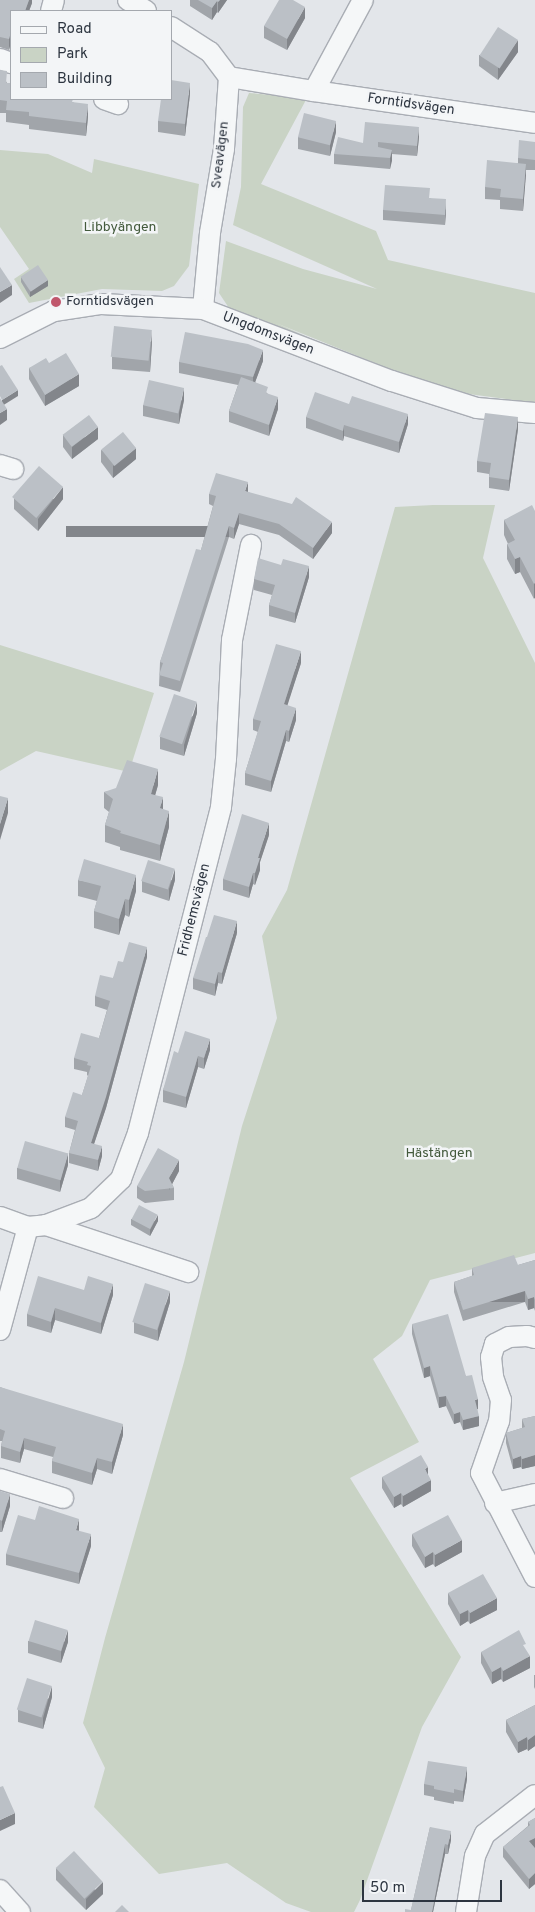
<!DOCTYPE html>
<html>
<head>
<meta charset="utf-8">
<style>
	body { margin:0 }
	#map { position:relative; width:535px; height:1912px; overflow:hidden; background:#e3e6ea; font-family:Overpass,sans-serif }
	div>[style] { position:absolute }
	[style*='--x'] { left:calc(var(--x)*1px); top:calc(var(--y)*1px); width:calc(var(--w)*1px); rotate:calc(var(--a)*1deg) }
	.green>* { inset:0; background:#c9d3c5 }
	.roads { filter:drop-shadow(1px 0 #a9adb4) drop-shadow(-1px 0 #a9adb4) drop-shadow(0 1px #a9adb4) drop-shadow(0 -1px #a9adb4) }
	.minor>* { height:20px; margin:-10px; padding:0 10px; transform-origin:10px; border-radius:10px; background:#f5f7f8 }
	.wall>* { inset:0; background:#a1a5aa }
	.shaded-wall>* { inset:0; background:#83868b; transform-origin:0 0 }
	.building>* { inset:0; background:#bbc0c6; transform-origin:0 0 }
	.dots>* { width:14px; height:14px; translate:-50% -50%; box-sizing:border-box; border:2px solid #f3f5f7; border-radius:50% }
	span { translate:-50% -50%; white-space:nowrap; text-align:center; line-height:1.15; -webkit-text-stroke:5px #f3f5f7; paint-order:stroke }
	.street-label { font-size:14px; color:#2d3540 }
	.park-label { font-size:14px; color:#435a3c }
	.poi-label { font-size:14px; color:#2d3540 }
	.left { translate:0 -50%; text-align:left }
	.legend { position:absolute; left:10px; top:10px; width:162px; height:90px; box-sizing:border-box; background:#f3f5f7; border:1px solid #a4a8ae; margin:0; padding:6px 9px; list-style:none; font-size:15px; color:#2d3540 }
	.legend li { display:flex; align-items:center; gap:10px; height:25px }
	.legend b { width:25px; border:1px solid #a4a8ae }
	.scale { position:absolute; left:362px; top:1880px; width:140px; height:22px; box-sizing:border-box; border:2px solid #2d3540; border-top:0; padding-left:6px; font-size:15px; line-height:18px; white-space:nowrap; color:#2d3540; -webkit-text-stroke:4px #f3f5f7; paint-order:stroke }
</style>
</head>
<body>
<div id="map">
	<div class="green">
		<div style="clip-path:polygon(249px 93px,307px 98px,261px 184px,376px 231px,388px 260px,535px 293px,535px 403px,461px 393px,434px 387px,276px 323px,406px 380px,229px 308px,219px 293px,226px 241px,303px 269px,377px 289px,233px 225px,241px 187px,243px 107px)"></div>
		<div style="clip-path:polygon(0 150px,48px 154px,92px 173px,94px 159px,199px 184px,189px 266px,174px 286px,162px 291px,102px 289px,29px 303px,14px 279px,29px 269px,0 227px)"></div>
		<div style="clip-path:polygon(433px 505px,495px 505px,483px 558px,535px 663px,535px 1253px,430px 1280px,402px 1336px,373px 1359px,419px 1442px,350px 1478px,461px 1657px,422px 1727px,360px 1900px,354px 1912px,311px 1912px,286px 1903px,227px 1863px,159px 1874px,94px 1807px,105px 1768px,83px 1723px,105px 1638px,184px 1362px,242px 1126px,277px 1018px,262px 936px,287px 890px,395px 507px)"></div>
		<div style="clip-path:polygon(0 645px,154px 693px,129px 772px,36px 751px,0 771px)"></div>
	</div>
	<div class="roads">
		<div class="minor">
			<div style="--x:128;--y:0;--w:21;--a:31"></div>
			<div style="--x:51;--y:11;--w:11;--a:-75"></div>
			<div style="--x:171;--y:27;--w:46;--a:32.7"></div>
			<div style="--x:210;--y:52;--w:31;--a:53"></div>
			<div style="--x:229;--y:77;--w:72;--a:94"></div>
			<div style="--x:224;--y:149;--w:85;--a:99.5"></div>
			<div style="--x:210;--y:233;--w:76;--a:95.3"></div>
			<div style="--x:0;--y:59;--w:12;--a:20"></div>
			<div style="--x:229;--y:77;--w:86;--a:9.4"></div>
			<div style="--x:314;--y:91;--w:223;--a:8.2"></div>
			<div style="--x:314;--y:91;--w:103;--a:-61.7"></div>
			<div style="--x:104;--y:99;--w:15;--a:20"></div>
			<div style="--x:0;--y:338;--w:60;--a:-26.6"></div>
			<div style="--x:54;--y:311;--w:48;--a:-8.5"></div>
			<div style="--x:101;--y:304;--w:102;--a:2.8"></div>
			<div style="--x:203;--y:309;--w:202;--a:20.9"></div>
			<div style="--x:392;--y:381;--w:89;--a:17.6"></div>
			<div style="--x:477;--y:408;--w:58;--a:4.9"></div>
			<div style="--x:0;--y:465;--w:14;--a:17"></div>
			<div style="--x:0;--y:1217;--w:30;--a:20"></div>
			<div style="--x:28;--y:1227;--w:18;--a:-6"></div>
			<div style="--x:46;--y:1225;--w:48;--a:-20.7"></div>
			<div style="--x:91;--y:1208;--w:42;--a:-44"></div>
			<div style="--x:121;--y:1179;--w:49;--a:-69.7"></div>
			<div style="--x:138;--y:1133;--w:336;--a:-75.7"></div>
			<div style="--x:221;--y:807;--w:48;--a:-84.1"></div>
			<div style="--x:226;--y:759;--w:119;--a:-87.1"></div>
			<div style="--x:232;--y:640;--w:97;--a:-78.7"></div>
			<div style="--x:46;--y:1225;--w:150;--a:18.3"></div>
			<div style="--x:0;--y:1330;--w:107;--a:-74.8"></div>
			<div style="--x:535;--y:1338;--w:8;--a:-166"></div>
			<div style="--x:527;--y:1336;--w:18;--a:177"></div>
			<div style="--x:509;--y:1337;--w:16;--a:153"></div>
			<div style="--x:495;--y:1344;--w:14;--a:107"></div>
			<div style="--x:491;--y:1357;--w:20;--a:84"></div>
			<div style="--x:493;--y:1377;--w:24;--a:71"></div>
			<div style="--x:501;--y:1400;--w:21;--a:95"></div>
			<div style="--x:499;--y:1421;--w:55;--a:109.1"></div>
			<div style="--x:481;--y:1473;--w:117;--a:62.6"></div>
			<div style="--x:0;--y:1479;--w:66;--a:16.8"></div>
			<div style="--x:495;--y:1503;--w:41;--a:-12.7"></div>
			<div style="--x:0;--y:1890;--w:30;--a:48"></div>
			<div style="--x:466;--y:1912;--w:57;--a:-80.9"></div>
			<div style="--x:475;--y:1856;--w:24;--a:-66"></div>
			<div style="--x:485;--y:1834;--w:63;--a:-38"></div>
		</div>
	</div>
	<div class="wall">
		<div style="clip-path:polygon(0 0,32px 0,32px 3px,29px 11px,11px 11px,11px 42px,9px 50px,0 47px)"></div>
		<div style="clip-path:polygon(190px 0,227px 0,218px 13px,217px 12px,212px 20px,190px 6px)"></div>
		<div style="clip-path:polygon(305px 18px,287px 50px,264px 38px,264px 26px)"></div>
		<div style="clip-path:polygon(518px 52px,498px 80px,479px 66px,479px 55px)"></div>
		<div style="clip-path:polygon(0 70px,7px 83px,11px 99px,73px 102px,88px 117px,86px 136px,29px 129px,29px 125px,6px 122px,6px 113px,0 113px)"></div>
		<div style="clip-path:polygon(190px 94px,185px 136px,158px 132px,158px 121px)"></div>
		<div style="clip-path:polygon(336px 132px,330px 156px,298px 149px,298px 137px)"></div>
		<div style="clip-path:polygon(419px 137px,417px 156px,392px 154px,390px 169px,334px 164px,334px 154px,363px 143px)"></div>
		<div style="clip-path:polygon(535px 142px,535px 170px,526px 170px,523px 211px,500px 209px,500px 200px,485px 199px,485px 187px,518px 163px,518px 158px)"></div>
		<div style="clip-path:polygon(430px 198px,446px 210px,445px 225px,383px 220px,383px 210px)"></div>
		<div style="clip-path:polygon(21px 277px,48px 286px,30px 297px,21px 282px)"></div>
		<div style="clip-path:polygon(152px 341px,150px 372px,112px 369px,112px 357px)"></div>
		<div style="clip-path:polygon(263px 361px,255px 382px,268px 394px,278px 409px,269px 436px,229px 422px,229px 411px,238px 385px,179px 373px,179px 362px)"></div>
		<div style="clip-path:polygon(49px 363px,79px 386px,45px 406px,29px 379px,29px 368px)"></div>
		<div style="clip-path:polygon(184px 400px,179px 424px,143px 416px,143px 405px)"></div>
		<div style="clip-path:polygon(306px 417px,408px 424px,399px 453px,344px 436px,343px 441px,306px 428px)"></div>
		<div style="clip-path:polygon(518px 429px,509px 491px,489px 488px,489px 474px,477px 472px,477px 461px)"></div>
		<div style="clip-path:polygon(63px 435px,98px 439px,72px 459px,63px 447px)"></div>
		<div style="clip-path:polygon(101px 450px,136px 459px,113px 478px,101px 462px)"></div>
		<div style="clip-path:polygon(248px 492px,332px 533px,313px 559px,279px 535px,239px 524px,234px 539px,229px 537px,180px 692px,159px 686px,160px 662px,201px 550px,213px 506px,209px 504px,209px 494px)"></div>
		<div style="clip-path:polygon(14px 498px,63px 499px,38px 531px,14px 509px)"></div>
		<div style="clip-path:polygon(535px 511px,535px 598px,534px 599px,520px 572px,515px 574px,507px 559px,507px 544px,508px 544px,504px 535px,504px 520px)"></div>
		<div style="clip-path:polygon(281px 565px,309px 577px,295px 623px,269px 616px,269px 605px,272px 595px,254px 590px,254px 579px)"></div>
		<div style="clip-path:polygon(301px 663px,287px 705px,296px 720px,289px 742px,286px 741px,271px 792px,245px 785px,245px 773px,258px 732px,253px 730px,253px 719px)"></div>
		<div style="clip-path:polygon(197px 713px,184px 756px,160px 749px,160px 737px)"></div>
		<div style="clip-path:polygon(158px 785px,155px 795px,163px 809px,169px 827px,160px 861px,120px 850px,120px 847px,105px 842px,105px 825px,109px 812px,104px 808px,104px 792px)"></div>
		<div style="clip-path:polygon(269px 835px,260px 862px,260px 870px,255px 885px,253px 884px,249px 898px,223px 890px,223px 879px)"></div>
		<div style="clip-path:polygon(78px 880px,136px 891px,129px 917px,125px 915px,119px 935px,94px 928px,94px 911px,97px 901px,78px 896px)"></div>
		<div style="clip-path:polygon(175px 880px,169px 901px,142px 892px,142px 881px)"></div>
		<div style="clip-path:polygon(237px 933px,222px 984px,218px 983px,215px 996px,193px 989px,193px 978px)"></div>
		<div style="clip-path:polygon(147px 957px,106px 1108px,94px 1144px,102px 1156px,98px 1171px,69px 1163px,69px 1153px,75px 1130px,65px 1127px,65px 1117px,82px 1095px,88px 1076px,87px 1075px,87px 1072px,74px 1069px,74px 1058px,99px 1038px,107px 1010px,95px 1006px,95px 996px,113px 978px,123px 962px)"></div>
		<div style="clip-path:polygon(210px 1050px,204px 1069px,198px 1067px,186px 1108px,163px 1102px,163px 1090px,178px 1053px)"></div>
		<div style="clip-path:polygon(68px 1165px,60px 1192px,17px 1179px,17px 1168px)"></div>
		<div style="clip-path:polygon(179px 1171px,172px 1184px,174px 1188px,174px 1200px,145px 1203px,137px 1198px,137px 1186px)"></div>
		<div style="clip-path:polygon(131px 1219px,158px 1221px,150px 1236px,131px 1225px)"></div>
		<div style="clip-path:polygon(535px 1260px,535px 1311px,534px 1308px,528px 1310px,525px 1302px,463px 1321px,454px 1292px,454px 1282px,472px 1276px,472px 1268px,518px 1265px)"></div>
		<div style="clip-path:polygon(84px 1290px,113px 1295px,101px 1334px,55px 1320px,51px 1333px,27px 1326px,27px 1314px)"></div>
		<div style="clip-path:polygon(170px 1302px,158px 1341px,134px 1333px,134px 1322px)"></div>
		<div style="clip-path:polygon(412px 1324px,466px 1376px,478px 1409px,477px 1409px,479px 1426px,463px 1430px,460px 1422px,454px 1424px,446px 1406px,439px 1408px,430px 1376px,424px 1378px,412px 1334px)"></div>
		<div style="clip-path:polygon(0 1387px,123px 1435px,112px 1474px,97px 1469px,92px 1485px,52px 1473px,52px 1461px,53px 1457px,24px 1449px,20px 1463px,1px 1458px,1px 1446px,2px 1441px,0 1441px)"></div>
		<div style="clip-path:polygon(535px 1416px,535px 1466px,522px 1469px,521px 1467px,513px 1469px,506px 1443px,506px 1433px,522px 1428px,522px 1419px)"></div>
		<div style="clip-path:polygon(428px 1475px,431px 1491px,403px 1507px,401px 1504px,394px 1508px,382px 1488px,382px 1477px)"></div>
		<div style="clip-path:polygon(0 1491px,10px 1506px,2px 1532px,0 1532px)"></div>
		<div style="clip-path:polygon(35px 1520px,79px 1531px,91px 1546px,79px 1584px,6px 1565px,6px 1554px)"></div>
		<div style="clip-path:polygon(412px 1534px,462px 1552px,435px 1567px,433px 1564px,425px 1568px,412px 1546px)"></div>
		<div style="clip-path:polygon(448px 1593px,497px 1610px,470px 1624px,468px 1621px,460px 1626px,448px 1604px)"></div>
		<div style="clip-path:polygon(28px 1641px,68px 1642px,61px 1663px,28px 1653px)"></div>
		<div style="clip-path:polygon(526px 1651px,530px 1668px,503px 1682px,501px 1679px,492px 1684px,481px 1663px,481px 1652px)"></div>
		<div style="clip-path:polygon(534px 1675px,535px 1675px,535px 1689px,534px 1687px)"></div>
		<div style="clip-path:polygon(52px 1697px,43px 1729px,18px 1722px,18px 1710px)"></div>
		<div style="clip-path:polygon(535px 1705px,535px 1746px,528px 1751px,527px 1749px,518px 1753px,506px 1732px,506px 1720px)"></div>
		<div style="clip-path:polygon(467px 1779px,463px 1802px,454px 1801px,454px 1804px,434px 1800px,434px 1797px,424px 1795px,424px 1784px)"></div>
		<div style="clip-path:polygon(535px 1818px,535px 1884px,529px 1889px,503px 1857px,503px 1847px,528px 1826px,528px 1822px)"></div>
		<div style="clip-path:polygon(430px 1827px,451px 1840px,448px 1854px,445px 1854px,433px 1912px,405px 1912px,411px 1910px)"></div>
		<div style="clip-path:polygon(56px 1868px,103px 1894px,86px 1910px,56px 1880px)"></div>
	</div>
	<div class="shaded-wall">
		<div style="clip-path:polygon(29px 0,32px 0,32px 3px,29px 11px,25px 11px)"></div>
		<div style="clip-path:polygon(220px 0,227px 0,218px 13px,218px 2px)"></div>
		<div style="clip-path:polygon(217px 1px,217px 12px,212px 20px,212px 8px)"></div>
		<div style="clip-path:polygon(305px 7px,305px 18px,287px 50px,287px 39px)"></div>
		<div style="clip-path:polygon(11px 32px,11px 42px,9px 50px,9px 39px)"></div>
		<div style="clip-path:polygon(518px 40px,518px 52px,498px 80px,498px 68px)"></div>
		<div style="clip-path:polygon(190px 83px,190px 94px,185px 136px,185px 124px)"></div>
		<div style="clip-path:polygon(88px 104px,88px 117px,86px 136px,86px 123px)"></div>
		<div style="clip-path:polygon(336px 121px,336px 132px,330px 156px,330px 145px)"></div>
		<div style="clip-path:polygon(419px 127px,419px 137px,417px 156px,417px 146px)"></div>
		<div style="clip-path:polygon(392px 150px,392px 161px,390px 169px,390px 158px)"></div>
		<div style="clip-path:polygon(526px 164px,526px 175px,523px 211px,523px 199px)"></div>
		<div style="clip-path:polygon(446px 199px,446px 210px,445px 225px,445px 215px)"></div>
		<div style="clip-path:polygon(48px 280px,48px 286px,30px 297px,30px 291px)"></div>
		<div style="clip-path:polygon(12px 285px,12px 295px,0 303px,0 292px)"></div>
		<div style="clip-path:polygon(152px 330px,152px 341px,150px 372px,150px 360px)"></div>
		<div style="clip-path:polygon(263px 350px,263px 361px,253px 388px,253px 377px)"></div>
		<div style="clip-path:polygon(79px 374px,79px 386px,45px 406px,45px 395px)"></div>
		<div style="clip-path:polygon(184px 388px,184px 400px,179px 424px,179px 413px)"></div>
		<div style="clip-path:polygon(18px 390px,18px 396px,2px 406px,2px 400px)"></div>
		<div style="clip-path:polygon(278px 397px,278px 409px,269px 436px,269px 425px)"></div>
		<div style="clip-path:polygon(7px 409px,7px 420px,0 425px,0 413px)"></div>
		<div style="clip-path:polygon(408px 414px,408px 424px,399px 453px,399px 442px)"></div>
		<div style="clip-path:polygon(518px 417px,518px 429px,509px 491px,509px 480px)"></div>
		<div style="clip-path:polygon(344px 425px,344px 436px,343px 441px,343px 431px)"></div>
		<div style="clip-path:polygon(98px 427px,98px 439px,72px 459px,72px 447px)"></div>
		<div style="clip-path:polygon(136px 448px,136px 459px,113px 478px,113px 466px)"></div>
		<div style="clip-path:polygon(248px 482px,248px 493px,245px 491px)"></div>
		<div style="clip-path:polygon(63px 487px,63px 499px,38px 531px,38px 519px)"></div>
		<div style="clip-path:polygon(239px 513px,239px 524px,234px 539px,234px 528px)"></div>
		<div style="clip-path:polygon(332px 522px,332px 533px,313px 559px,313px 548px)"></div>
		<div style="left:229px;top:526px;width:11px;height:163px;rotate:90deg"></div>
		<div style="clip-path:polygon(520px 557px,520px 572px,515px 574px,515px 559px)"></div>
		<div style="clip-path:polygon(309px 566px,309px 577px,295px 623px,295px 613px)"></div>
		<div style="left:535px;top:583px;width:15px;height:1px;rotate:90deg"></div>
		<div style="clip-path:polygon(301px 651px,301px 663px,284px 716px,284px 704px)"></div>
		<div style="clip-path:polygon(197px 702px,197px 713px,184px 756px,184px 745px)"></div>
		<div style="clip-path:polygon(296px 708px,296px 720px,289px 742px,289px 731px)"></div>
		<div style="clip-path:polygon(286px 730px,286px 741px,271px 792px,271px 781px)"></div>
		<div style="clip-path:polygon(158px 769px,158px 785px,151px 810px,151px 794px)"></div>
		<div style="clip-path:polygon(163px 797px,163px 814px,160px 808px)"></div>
		<div style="clip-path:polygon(8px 798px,8px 813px,0 840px,0 824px)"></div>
		<div style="clip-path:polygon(169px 811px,169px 827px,160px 861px,160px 845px)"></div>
		<div style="clip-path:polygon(269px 823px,269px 835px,260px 862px,260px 870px,255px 885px,255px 873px,258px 858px)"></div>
		<div style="clip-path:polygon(175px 869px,175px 880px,169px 901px,169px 889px)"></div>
		<div style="clip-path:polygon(253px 873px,253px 884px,249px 898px,249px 887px)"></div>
		<div style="clip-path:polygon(136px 875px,136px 891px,129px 917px,129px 900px)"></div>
		<div style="clip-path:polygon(125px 899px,125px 915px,119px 935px,119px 919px)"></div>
		<div style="clip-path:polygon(237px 921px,237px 933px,222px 984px,222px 973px)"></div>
		<div style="clip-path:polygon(147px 947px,147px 957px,106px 1108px,91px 1153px,91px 1143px)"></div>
		<div style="clip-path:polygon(218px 972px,218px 983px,215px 996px,215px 984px)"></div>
		<div style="clip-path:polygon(210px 1039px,210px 1050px,204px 1069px,204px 1058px)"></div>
		<div style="clip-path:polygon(198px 1056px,198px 1067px,186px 1108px,186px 1097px)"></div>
		<div style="clip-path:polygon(102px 1146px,102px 1156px,98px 1171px,98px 1160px)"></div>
		<div style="clip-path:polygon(68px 1153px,68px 1165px,60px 1192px,60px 1181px)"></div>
		<div style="clip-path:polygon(179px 1160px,179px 1171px,169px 1190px,169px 1178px)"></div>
		<div style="clip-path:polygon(158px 1215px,158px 1221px,150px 1236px,150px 1230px)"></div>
		<div style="clip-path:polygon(113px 1284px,113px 1295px,101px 1334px,101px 1323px)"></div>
		<div style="clip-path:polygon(170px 1291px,170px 1302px,158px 1341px,158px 1329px)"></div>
		<div style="left:525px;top:1291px;width:11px;height:65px;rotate:90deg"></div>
		<div style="clip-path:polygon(534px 1297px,534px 1308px,528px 1310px,528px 1299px)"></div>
		<div style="clip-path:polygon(55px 1308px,55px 1320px,51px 1333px,51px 1322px)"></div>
		<div style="clip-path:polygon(430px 1366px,430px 1376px,424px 1378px,424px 1368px)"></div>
		<div style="clip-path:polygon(446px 1396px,446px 1406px,439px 1408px,439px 1397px)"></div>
		<div style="clip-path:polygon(478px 1399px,478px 1409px,475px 1410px,475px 1400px)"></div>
		<div style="clip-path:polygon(460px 1412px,460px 1422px,454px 1424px,454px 1414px)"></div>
		<div style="clip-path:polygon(479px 1416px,479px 1426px,463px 1430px,463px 1420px)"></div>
		<div style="clip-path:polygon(123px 1424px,123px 1435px,112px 1474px,112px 1462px)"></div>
		<div style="clip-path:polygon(24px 1438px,24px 1449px,20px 1463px,20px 1452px)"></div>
		<div style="clip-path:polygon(535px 1455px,535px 1466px,522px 1469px,522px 1459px)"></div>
		<div style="clip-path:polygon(521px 1456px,521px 1467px,513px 1469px,513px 1459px)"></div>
		<div style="clip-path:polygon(97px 1458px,97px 1469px,92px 1485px,92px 1473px)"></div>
		<div style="clip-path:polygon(428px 1467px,428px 1479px,425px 1469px)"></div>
		<div style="clip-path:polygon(431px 1480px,431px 1491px,403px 1507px,403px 1496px)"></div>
		<div style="clip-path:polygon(401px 1493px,401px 1504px,394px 1508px,394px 1497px)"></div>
		<div style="clip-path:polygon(10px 1494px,10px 1506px,2px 1532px,2px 1521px)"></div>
		<div style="clip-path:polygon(79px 1519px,79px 1530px,76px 1541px,76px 1530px)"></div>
		<div style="clip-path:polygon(91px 1534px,91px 1546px,79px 1584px,79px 1573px)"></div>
		<div style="clip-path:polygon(462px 1540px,462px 1552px,435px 1567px,435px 1555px)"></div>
		<div style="clip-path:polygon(433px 1552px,433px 1564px,425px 1568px,425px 1557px)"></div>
		<div style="clip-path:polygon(497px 1598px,497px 1610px,470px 1624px,470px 1613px)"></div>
		<div style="clip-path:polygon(468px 1610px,468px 1621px,460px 1626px,460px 1614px)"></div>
		<div style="clip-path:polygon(68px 1630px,68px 1642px,61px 1663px,61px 1652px)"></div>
		<div style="clip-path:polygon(530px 1656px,530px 1668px,503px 1682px,503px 1671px)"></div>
		<div style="clip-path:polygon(501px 1667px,501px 1679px,492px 1684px,492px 1672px)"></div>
		<div style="clip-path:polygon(52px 1686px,52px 1697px,43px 1729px,43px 1718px)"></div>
		<div style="clip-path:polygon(535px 1735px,535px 1746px,528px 1751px,528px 1740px)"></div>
		<div style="clip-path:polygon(527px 1737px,527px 1749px,518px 1753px,518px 1742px)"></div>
		<div style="clip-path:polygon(467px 1767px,467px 1779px,463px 1802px,463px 1791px)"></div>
		<div style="clip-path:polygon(15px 1813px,15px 1824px,0 1831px,0 1820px)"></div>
		<div style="clip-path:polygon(451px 1831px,451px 1840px,448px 1854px,448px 1845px)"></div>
		<div style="clip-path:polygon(535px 1838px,535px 1848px,529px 1851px,529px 1841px)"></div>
		<div style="clip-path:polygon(445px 1844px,445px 1854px,433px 1912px,432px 1912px)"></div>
		<div style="clip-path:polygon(535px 1873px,535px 1884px,529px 1889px,529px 1879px)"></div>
		<div style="clip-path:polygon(103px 1882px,103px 1894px,86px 1910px,86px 1899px)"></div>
	</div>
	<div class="building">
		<div style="clip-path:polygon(0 0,29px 0,25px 11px,11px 11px,11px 32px,9px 39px,0 37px)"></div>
		<div style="clip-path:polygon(198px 0,220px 0,218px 2px,217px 1px,212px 8px)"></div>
		<div style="clip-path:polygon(279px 0,293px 0,305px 7px,287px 39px,264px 26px)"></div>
		<div style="left:498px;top:27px;width:24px;height:34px;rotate:33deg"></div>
		<div style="clip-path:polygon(0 70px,7px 71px,6px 83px,11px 83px,11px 99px,73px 99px,72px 102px,88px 104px,86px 123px,29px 116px,29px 112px,6px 110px,7px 101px,0 100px)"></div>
		<div style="clip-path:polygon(171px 80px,190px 83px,185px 124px,158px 121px,161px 99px,171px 99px)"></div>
		<div style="left:304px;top:113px;width:33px;height:25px;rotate:14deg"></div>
		<div style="clip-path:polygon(365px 122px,419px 127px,417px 146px,378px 142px,378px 147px,392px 150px,390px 158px,334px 154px,338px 137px,363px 143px)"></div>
		<div style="clip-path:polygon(519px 140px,535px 142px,535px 160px,518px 158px)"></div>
		<div style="clip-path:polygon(487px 160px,526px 164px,523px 199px,500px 197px,501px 189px,485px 187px)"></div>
		<div style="clip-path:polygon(385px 185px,430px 188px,429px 198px,446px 199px,445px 215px,383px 210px)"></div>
		<div style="left:38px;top:265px;width:18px;height:21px;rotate:56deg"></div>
		<div style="clip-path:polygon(0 267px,12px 285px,0 292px)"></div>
		<div style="left:114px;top:326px;width:38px;height:31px;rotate:6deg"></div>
		<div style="clip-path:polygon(185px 332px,248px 344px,263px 350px,253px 377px,179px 362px)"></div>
		<div style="clip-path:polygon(66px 353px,79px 374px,45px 395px,29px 368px,46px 358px,49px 363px)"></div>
		<div style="clip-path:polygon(2px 365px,18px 390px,2px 400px,0 396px,0 366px)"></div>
		<div style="clip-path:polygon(241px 377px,268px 387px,266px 393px,278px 397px,269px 425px,229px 411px)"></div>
		<div style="left:149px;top:380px;width:36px;height:26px;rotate:13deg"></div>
		<div style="clip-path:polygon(315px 392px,349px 404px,352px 396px,408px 414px,399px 442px,344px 425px,343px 431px,306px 417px)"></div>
		<div style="clip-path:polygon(0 398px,7px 409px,0 413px)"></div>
		<div style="clip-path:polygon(485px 413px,518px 417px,509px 480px,489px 477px,491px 463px,477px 461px)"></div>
		<div style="left:89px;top:415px;width:15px;height:33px;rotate:53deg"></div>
		<div style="left:123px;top:432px;width:21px;height:28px;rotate:51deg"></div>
		<div style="left:39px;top:466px;width:32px;height:41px;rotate:41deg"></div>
		<div style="clip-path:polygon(216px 473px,248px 482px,245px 491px,292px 504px,296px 497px,332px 522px,313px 548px,279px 524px,239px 513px,234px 528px,229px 526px,180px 681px,159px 675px,163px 663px,160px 662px,196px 549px,201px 550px,216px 496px,209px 494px)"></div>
		<div style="clip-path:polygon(532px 505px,535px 511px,535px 583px,534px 584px,520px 557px,515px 559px,507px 544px,515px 540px,504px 520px)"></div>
		<div style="clip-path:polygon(258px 558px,281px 565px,283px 559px,309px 566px,295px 613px,269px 605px,275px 585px,254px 579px)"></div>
		<div style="clip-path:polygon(276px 644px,301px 651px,284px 704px,296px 708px,289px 731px,286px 730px,271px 781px,245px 773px,261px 721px,253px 719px)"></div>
		<div style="left:174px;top:694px;width:24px;height:45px;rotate:19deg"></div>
		<div style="clip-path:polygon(127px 760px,158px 769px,151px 794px,163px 797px,160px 808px,169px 811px,160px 845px,120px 833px,121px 831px,105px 825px,113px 799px,104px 792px,116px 788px)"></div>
		<div style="clip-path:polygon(0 796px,8px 798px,0 824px)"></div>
		<div style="clip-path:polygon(242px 814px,269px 823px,258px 858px,260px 858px,255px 873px,253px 873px,249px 887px,223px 879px)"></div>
		<div style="clip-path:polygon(84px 859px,136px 875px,129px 900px,125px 899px,119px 919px,94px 911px,101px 886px,78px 880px)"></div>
		<div style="left:148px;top:860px;width:28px;height:22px;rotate:18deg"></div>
		<div style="clip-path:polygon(214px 915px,237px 921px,222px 973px,218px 972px,215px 984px,193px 978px,206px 937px,207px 937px)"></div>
		<div style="clip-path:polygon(129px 942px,147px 947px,106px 1097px,91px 1143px,102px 1146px,98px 1160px,69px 1153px,78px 1121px,65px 1117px,73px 1092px,82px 1095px,91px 1066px,87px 1065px,88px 1062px,74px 1058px,81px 1033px,99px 1038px,110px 1001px,95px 996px,100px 975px,113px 978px,118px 961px,123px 962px)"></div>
		<div style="clip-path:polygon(185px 1031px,210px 1039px,204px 1058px,198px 1056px,186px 1097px,163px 1090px,174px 1051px,178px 1053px)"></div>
		<div style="left:25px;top:1141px;width:45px;height:28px;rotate:16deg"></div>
		<div style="clip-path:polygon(158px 1148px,179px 1160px,169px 1178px,174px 1188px,145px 1191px,137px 1186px)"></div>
		<div style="left:139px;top:1205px;width:21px;height:16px;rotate:28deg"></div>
		<div style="clip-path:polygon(514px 1255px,518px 1265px,535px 1260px,535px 1300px,534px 1297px,528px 1299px,525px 1291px,463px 1310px,454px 1282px,474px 1275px,472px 1268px)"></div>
		<div style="clip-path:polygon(38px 1276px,84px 1290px,88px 1276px,113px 1284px,101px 1323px,55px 1308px,51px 1322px,27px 1314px)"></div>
		<div style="left:145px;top:1283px;width:26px;height:41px;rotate:18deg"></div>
		<div style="clip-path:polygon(448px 1314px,466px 1376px,472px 1375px,478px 1399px,475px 1400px,479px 1416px,463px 1420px,460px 1412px,454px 1414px,446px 1396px,439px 1397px,430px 1366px,424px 1368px,412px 1324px)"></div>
		<div style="clip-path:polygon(0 1387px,123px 1424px,112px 1462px,97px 1458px,92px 1473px,52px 1461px,56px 1447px,24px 1438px,20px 1452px,1px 1446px,5px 1431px,0 1429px)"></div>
		<div style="clip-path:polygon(535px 1416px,535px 1455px,522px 1459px,521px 1456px,513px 1459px,506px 1433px,525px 1427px,522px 1419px)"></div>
		<div style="clip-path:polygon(421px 1455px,428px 1467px,425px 1469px,431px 1480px,403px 1496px,401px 1493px,394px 1497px,382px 1477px)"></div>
		<div style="clip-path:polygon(0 1491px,10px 1494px,2px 1521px,0 1520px)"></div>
		<div style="clip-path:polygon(39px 1506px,79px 1519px,76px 1530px,91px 1534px,79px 1573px,6px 1554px,18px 1515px,35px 1520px)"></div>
		<div style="clip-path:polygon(448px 1515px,462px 1540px,435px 1555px,433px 1552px,425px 1557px,412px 1534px)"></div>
		<div style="clip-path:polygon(483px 1574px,497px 1598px,470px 1613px,468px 1610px,460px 1614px,448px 1593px)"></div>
		<div style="left:35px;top:1620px;width:34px;height:22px;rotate:17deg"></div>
		<div style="clip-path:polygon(519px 1630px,526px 1644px,523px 1645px,530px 1656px,503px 1671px,501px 1667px,492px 1672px,481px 1652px)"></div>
		<div style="left:27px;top:1678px;width:26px;height:33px;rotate:18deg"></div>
		<div style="clip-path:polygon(535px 1705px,535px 1735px,528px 1740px,527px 1737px,518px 1742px,506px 1720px)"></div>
		<div style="clip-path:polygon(428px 1761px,467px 1767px,463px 1791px,454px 1789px,454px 1793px,434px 1789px,434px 1786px,424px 1784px)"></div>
		<div style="clip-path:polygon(0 1786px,0 1787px,3px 1786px,15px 1813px,0 1820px)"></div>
		<div style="clip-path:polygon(535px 1818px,535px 1838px,529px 1841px,535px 1848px,535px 1873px,529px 1879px,503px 1847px,530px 1825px,528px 1822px)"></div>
		<div style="clip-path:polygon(430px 1827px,451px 1831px,448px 1845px,445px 1844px,432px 1912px,405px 1912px,405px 1909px,411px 1910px)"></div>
		<div style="left:74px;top:1851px;width:42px;height:25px;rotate:47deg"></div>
		<div style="clip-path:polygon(122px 1905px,129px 1912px,115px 1912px)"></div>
	</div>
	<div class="dots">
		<div style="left:56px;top:302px;background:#c0576c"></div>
	</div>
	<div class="street-label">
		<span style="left:411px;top:105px;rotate:8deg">Forntidsvägen</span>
		<span style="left:221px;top:155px;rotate:-83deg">Sveavägen</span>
		<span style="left:268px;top:334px;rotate:21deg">Ungdomsvägen</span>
		<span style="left:195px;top:910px;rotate:-76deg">Fridhemsvägen</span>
	</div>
	<div class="park-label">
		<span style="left:120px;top:228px">Libbyängen</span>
		<span style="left:439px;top:1154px">Hästängen</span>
	</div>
	<div class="poi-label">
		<span class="left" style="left:66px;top:302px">Forntidsvägen</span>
	</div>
	<ul class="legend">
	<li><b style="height:6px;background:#f5f7f8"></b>Road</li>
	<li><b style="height:14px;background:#c9d3c5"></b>Park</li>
	<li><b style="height:14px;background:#bbc0c6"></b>Building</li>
	</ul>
	<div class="scale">50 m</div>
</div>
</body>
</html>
